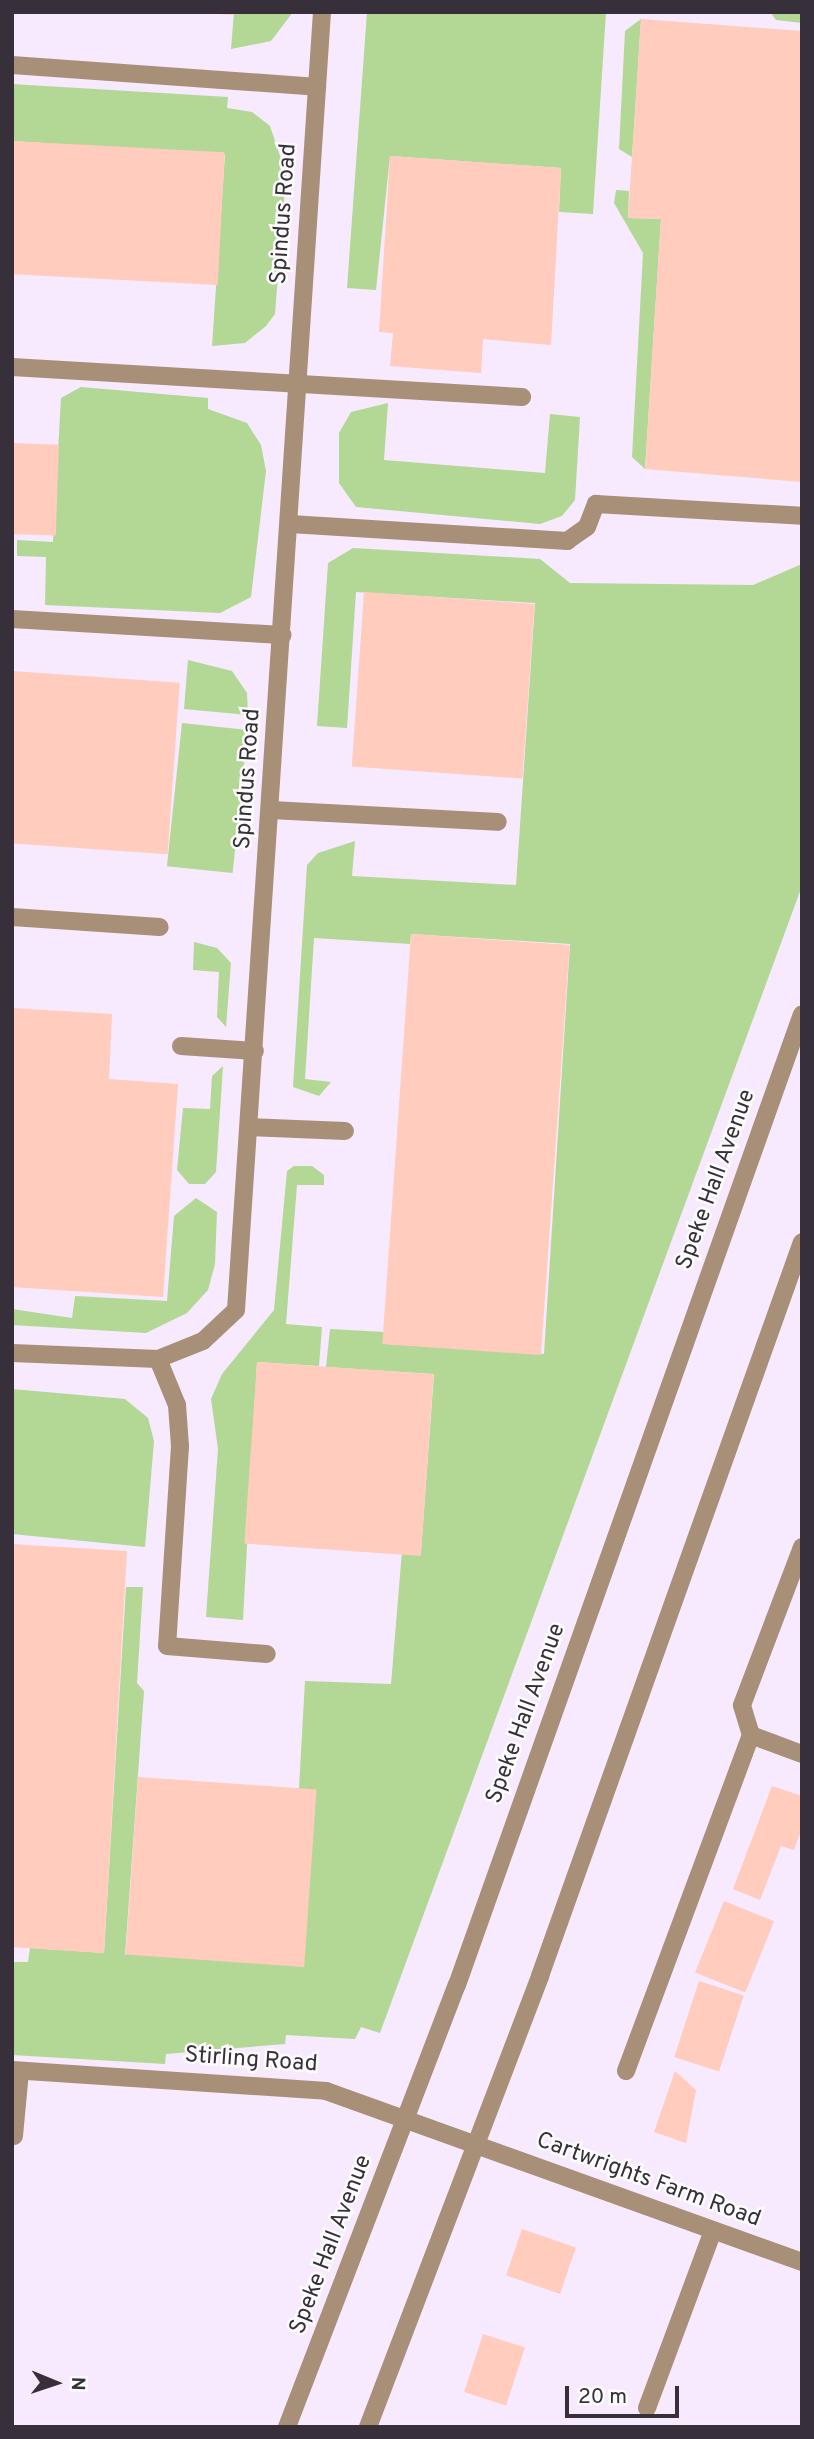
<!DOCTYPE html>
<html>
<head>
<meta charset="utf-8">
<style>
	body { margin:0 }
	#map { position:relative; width:814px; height:2439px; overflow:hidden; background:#f7e9fe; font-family:Overpass,sans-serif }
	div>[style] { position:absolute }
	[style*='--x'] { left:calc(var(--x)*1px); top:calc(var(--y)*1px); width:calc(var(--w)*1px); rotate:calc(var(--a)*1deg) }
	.green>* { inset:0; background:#b3d795; transform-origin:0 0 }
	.building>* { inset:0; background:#ffccbd; transform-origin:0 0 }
	.minor>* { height:18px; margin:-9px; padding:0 9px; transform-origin:9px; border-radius:9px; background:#a88f77 }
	span { translate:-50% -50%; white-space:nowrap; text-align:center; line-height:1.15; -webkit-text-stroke:5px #fcfcfc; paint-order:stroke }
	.street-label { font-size:23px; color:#37303a }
	.frame { position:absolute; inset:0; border:14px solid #37303a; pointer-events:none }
	.north { position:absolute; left:21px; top:2348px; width:70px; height:70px; -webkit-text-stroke:5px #fcfcfc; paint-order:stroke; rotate:92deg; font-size:19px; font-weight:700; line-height:28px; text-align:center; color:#37303a }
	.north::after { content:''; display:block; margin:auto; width:24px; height:32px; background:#37303a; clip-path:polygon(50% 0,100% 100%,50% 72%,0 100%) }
	.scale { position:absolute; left:565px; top:2386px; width:114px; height:32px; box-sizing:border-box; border:4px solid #37303a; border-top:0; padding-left:9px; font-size:21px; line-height:24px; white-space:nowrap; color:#37303a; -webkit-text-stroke:5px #fcfcfc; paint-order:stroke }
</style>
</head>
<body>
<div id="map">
	<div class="green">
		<div style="clip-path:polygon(234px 12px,293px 12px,271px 41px,231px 49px)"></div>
		<div style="clip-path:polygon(367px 12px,606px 12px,593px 214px,559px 212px,561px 168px,390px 156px,376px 290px,347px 288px)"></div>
		<div style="clip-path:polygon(770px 12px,802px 12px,802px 23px,776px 20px)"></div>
		<div style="clip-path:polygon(641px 19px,632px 157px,619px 149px,625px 31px)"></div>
		<div style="clip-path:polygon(12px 84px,228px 97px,227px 108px,252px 112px,270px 126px,286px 174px,275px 314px,266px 326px,245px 343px,212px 346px,225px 155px,12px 141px)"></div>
		<div style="clip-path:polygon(616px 190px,629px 191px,628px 218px,661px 219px,645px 469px,632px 457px,643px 253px,614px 203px)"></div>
		<div style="clip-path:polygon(81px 387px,208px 398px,208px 409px,247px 423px,261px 445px,266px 471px,251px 597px,220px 613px,45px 605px,46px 557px,17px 556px,17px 540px,53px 542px,61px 398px)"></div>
		<div style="clip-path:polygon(388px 403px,384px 460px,545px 473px,550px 414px,580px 417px,575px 500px,562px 516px,540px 524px,356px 507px,339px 483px,339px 433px,351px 412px)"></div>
		<div style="clip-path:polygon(353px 548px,540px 559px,570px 583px,753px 585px,802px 564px,802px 886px,380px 2033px,361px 2027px,355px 2039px,286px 2035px,285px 2044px,166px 2054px,165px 2064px,12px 2055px,12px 1962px,28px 1962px,30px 1948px,104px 1953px,126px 1587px,143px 1587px,137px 1683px,144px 1691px,125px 1955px,299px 1788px,305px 1681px,391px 1684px,402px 1551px,421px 1552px,434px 1374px,326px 1367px,330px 1329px,385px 1332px,385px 1344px,544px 1354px,570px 944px,411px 934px,410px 944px,314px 938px,305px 1079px,331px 1082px,319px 1096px,293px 1087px,307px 865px,318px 853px,355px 841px,352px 876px,516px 885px,535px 603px,356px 592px,347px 728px,317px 726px,328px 563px)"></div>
		<div style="clip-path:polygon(188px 660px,232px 671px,247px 693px,248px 715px,184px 709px)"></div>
		<div style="left:182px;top:723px;width:66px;height:144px;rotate:6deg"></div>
		<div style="clip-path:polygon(194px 942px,217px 948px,231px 963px,226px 1027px,217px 1017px,219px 972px,193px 970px)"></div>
		<div style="clip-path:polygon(223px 1066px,216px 1172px,205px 1184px,189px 1184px,177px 1170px,183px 1108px,210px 1109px,212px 1076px)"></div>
		<div style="clip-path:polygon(294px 1166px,312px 1166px,324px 1175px,324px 1185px,297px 1185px,286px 1324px,322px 1327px,319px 1366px,257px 1362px,243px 1620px,206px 1617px,218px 1449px,211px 1399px,222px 1374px,274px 1310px,287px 1171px)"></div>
		<div style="clip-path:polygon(196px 1198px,217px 1212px,215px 1264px,208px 1290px,187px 1313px,146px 1333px,12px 1325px,12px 1309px,72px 1318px,75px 1296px,167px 1301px,174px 1216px)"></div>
		<div style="clip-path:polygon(12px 1389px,125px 1399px,148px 1418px,154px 1441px,145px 1547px,12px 1534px)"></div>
	</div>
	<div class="building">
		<div style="clip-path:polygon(216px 12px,234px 12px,234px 15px,216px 14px)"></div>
		<div style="clip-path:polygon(641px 19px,802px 31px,802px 482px,645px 469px,661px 219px,628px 218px)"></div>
		<div style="left:12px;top:141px;width:213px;height:133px;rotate:3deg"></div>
		<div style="clip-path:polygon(390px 156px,561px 168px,551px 345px,483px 339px,481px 373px,390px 366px,393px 333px,379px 332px)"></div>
		<div style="left:12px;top:443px;width:47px;height:91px;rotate:2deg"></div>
		<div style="left:364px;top:592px;width:171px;height:175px;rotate:4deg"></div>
		<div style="left:12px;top:671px;width:168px;height:172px;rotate:4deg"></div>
		<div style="left:411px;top:934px;width:159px;height:411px;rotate:4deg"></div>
		<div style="clip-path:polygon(12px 1008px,112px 1014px,109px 1079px,178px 1084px,163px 1297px,12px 1287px)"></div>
		<div style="left:257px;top:1362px;width:177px;height:182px;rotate:4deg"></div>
		<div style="clip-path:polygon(12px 1544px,127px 1551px,104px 1953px,12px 1947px)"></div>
		<div style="left:138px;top:1777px;width:179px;height:178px;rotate:4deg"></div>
		<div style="clip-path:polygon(772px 1786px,802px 1796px,802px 1828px,794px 1850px,781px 1846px,760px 1900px,733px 1889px)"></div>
		<div style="left:724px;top:1901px;width:54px;height:77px;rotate:22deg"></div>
		<div style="left:699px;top:1981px;width:47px;height:80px;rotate:18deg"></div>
		<div style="clip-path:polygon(675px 2071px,696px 2090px,686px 2143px,654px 2132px)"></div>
		<div style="left:522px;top:2229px;width:57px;height:49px;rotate:19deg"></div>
		<div style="left:483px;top:2334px;width:44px;height:61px;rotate:18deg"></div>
	</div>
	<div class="minor">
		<div style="--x:12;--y:65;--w:306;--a:4.1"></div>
		<div style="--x:12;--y:367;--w:511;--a:3.37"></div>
		<div style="--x:290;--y:524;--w:278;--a:3.5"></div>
		<div style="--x:567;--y:541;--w:24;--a:-35"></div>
		<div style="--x:587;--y:527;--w:25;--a:-69"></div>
		<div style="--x:596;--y:504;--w:206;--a:3.3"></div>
		<div style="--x:12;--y:619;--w:271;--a:3.4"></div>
		<div style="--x:271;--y:810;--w:227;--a:3"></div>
		<div style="--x:12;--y:917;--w:148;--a:3.9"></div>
		<div style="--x:181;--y:1046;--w:74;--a:3.9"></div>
		<div style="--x:250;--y:1127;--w:95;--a:2.4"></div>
		<div style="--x:12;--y:1353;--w:146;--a:2.4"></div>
		<div style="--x:158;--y:1359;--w:48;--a:-21.8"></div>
		<div style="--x:203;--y:1341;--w:45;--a:-43.2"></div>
		<div style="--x:236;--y:1310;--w:1301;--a:-86.21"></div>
		<div style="--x:158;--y:1359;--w:50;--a:67.6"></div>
		<div style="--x:177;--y:1405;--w:41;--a:85.8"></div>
		<div style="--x:180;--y:1446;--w:200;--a:93.7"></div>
		<div style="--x:167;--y:1646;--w:100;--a:4.6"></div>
		<div style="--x:751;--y:1735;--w:31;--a:-107"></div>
		<div style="--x:742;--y:1705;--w:169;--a:-69.2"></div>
		<div style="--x:751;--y:1735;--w:54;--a:20.4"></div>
		<div style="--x:12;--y:2070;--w:315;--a:3.8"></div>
		<div style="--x:326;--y:2091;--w:506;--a:19.76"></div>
		<div style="--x:626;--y:2071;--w:358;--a:-69.6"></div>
		<div style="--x:14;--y:2136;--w:65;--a:-84.7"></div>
		<div style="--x:647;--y:2408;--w:189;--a:-69.6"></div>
		<div style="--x:287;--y:2427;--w:474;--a:-69"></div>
		<div style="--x:457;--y:1985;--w:1030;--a:-70.44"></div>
		<div style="--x:368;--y:2427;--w:483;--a:-69.1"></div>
		<div style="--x:540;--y:1976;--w:779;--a:-70.36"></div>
	</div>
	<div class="street-label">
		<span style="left:285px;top:214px;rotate:-86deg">Spindus Road</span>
		<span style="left:249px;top:779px;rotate:-86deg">Spindus Road</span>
		<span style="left:717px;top:1180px;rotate:-70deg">Speke Hall Avenue</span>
		<span style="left:527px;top:1714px;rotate:-70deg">Speke Hall Avenue</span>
		<span style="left:251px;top:2061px;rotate:4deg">Stirling Road</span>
		<span style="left:648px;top:2181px;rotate:20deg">Cartwrights Farm Road</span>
		<span style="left:332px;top:2245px;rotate:-69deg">Speke Hall Avenue</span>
	</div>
	<div class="frame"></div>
	<div class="north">N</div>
	<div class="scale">20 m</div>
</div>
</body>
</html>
